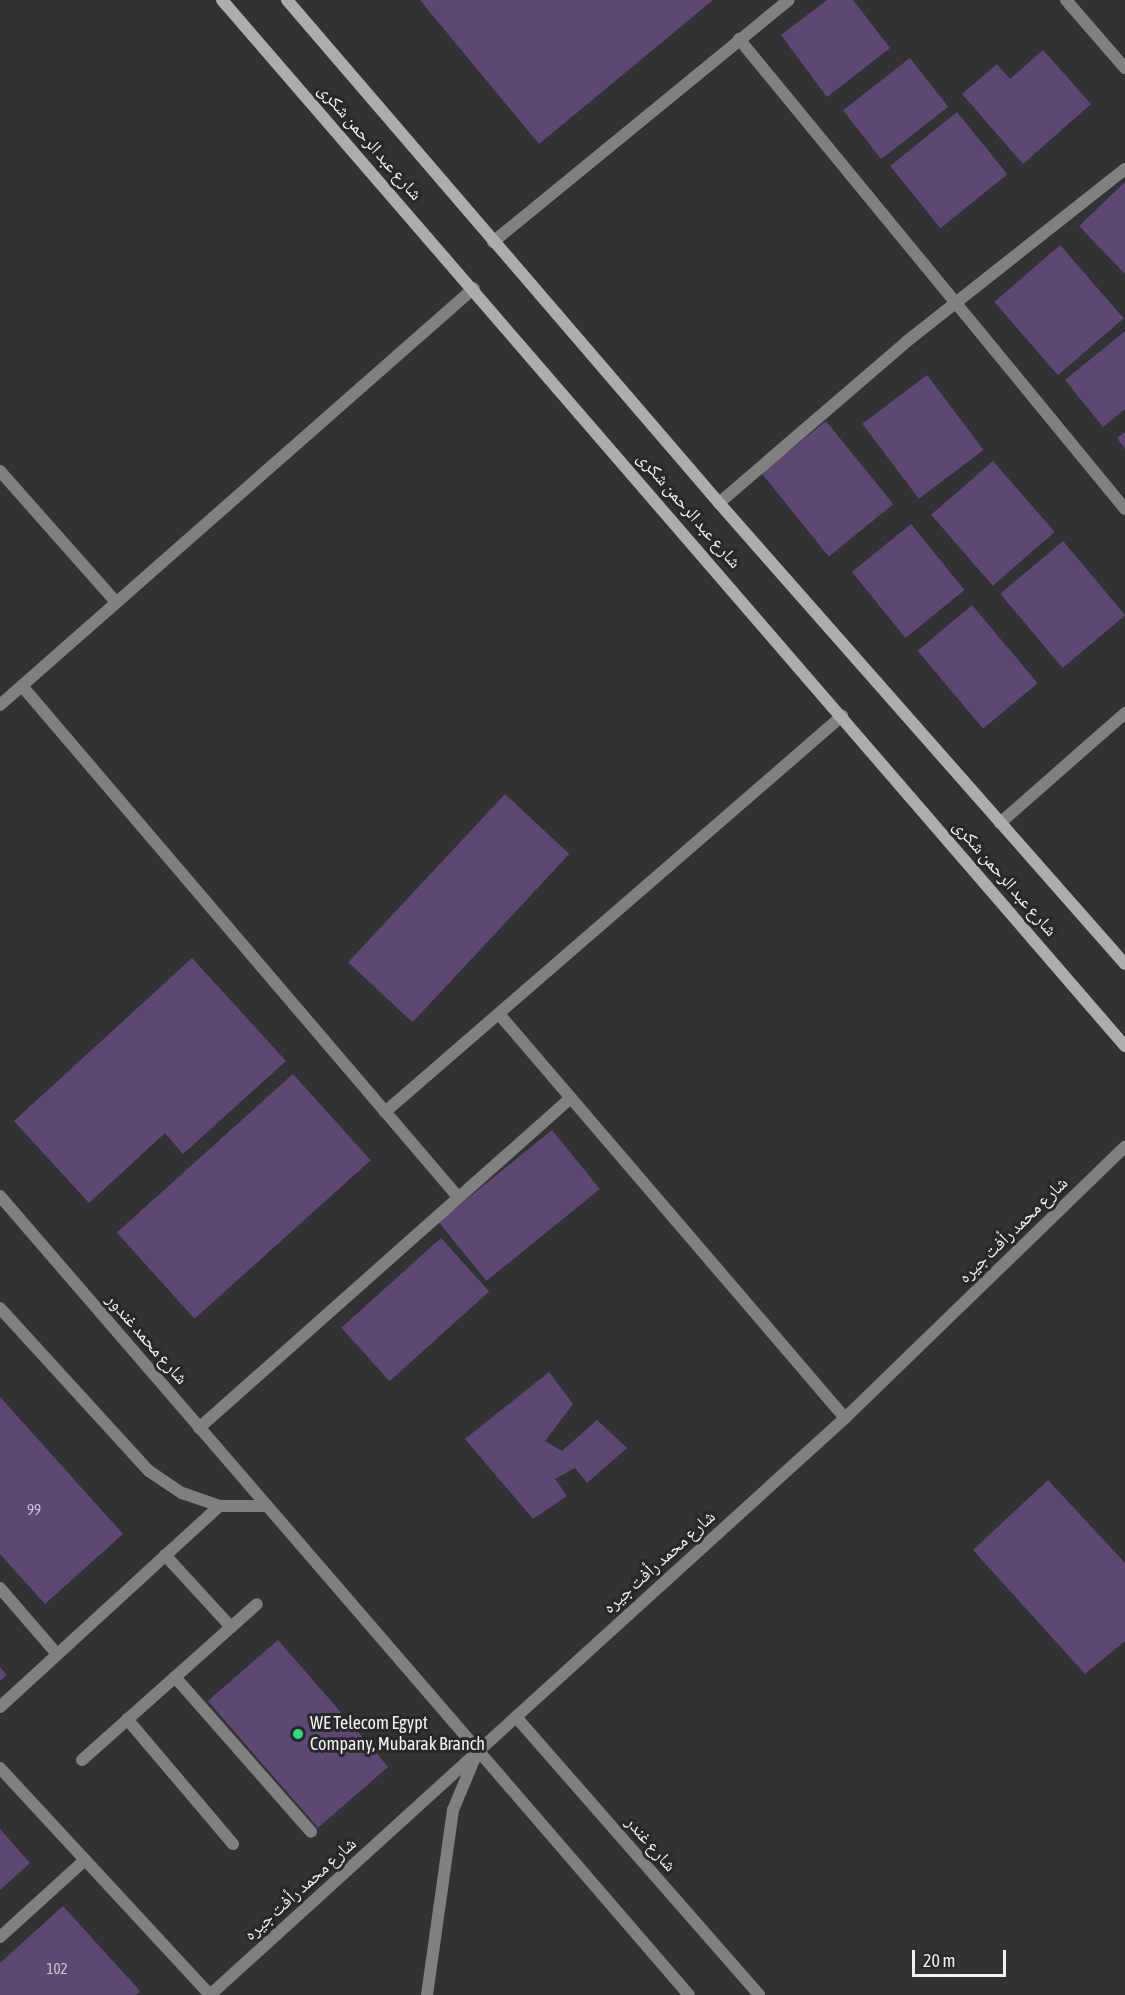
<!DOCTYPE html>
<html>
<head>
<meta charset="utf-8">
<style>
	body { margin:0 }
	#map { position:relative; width:1125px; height:1995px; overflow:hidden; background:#323133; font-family:"Asap Condensed","Noto Naskh Arabic",sans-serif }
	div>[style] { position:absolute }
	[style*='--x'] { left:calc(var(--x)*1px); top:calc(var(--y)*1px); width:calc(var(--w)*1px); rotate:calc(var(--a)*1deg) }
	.building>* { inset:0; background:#5d4874; transform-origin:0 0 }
	.lane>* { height:12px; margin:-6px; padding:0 6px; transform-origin:6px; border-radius:6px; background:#808081 }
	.street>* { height:12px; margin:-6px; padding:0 6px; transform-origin:6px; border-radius:6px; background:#808081 }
	.secondary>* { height:12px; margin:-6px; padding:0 6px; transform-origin:6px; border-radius:6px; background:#adacae }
	.dots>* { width:16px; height:16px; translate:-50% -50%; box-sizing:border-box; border:3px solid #282729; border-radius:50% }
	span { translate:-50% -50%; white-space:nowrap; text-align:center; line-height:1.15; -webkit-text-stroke:6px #282729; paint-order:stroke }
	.number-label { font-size:15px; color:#cdc7d3 }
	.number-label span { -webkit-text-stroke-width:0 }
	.street-label { font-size:18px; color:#f2f1f3 }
	.poi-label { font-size:18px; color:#f2f1f3 }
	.left { translate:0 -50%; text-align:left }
	.scale { position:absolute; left:912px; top:1950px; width:94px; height:27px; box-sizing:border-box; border:3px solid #f2f1f3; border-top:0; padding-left:8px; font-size:18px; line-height:21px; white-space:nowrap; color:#f2f1f3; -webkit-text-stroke:4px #282729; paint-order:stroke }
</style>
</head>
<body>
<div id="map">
	<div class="building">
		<div style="clip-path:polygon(420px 0,713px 0,539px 144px)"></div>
		<div style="clip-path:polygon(827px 0,853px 0,890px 48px,827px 97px,781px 35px)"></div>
		<div style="clip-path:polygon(1043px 50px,1091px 104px,1023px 164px,962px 94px,997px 64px,1010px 79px)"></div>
		<div style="left:910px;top:58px;width:62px;height:85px;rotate:52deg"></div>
		<div style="left:957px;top:112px;width:80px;height:86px;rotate:51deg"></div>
		<div style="clip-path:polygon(1125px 182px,1125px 274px,1079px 226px)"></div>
		<div style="left:1060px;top:245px;width:97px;height:87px;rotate:49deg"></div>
		<div style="clip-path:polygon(1125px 331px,1125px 409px,1103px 427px,1065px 380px)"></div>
		<div style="left:927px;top:375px;width:94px;height:81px;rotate:53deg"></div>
		<div style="left:826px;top:421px;width:107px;height:83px;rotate:51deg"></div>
		<div style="clip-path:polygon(1125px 432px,1125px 449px,1117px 438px)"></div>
		<div style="left:993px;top:461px;width:94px;height:82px;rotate:49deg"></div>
		<div style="left:911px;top:524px;width:85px;height:76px;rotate:51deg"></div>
		<div style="left:1063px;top:541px;width:97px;height:82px;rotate:50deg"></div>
		<div style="left:972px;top:605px;width:102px;height:71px;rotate:50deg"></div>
		<div style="left:505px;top:794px;width:88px;height:230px;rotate:43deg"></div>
		<div style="clip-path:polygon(192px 958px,286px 1061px,183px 1154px,165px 1133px,89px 1203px,14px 1121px)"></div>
		<div style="left:293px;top:1074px;width:116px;height:237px;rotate:48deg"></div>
		<div style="left:552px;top:1130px;width:76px;height:146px;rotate:51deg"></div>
		<div style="left:441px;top:1238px;width:72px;height:134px;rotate:48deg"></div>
		<div style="clip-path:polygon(549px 1372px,573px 1404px,545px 1441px,562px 1451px,597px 1420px,627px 1448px,587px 1483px,575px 1468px,555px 1479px,567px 1496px,533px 1519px,465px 1439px)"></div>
		<div style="clip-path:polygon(0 1397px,123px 1534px,45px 1604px,0 1554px)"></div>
		<div style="clip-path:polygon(1048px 1480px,1125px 1563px,1125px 1641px,1085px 1674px,973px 1550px)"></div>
		<div style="left:278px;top:1640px;width:168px;height:93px;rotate:49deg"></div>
		<div style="clip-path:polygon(0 1667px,7px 1675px,0 1681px)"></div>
		<div style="clip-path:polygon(0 1829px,30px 1863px,0 1890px)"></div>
		<div style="clip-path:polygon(63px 1906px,140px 1991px,136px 1995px,0 1995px,0 1963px)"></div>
	</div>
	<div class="lane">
		<div style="--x:165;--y:1555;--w:98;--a:47.5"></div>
		<div style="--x:175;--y:1677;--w:206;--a:48.7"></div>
		<div style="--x:127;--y:1719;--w:164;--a:49.7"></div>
		<div style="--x:82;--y:1760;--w:234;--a:-41.7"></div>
	</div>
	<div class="street">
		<div style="--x:1066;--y:0;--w:90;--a:49.1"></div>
		<div style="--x:739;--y:39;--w:608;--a:50.6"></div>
		<div style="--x:493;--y:242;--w:382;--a:-39.3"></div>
		<div style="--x:0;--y:471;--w:175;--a:48.5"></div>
		<div style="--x:719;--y:503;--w:247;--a:-40.7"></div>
		<div style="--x:906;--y:342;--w:279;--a:-38.3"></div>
		<div style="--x:22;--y:686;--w:672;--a:49.53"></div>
		<div style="--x:0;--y:705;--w:631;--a:-41.34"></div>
		<div style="--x:1000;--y:823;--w:167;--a:-41.3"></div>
		<div style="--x:499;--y:1014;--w:532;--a:49.42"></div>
		<div style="--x:385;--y:1112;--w:605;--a:-40.91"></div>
		<div style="--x:0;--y:1196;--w:1055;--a:49.23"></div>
		<div style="--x:0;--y:1308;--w:221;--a:47.6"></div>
		<div style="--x:149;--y:1471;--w:40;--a:34"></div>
		<div style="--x:182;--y:1493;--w:39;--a:19"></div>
		<div style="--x:219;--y:1506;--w:48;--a:0"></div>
		<div style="--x:199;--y:1428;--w:497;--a:-41.6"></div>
		<div style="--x:0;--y:1588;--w:87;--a:49.2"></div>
		<div style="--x:0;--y:1707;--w:297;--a:-42.5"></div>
		<div style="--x:516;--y:1717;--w:369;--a:48.8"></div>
		<div style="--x:0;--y:1768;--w:309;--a:47.2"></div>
		<div style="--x:0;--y:1937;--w:115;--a:-42.2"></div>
		<div style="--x:210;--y:1995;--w:858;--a:-42.26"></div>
		<div style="--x:845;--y:1418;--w:390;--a:-44.1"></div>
		<div style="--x:427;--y:1995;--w:187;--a:-82"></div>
		<div style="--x:453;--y:1810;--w:60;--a:-67.3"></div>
	</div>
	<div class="secondary">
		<div style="--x:222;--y:0;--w:1382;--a:49.2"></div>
		<div style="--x:287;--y:0;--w:663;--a:49.34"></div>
		<div style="--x:719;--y:503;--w:614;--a:48.63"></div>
	</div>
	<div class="dots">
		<div style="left:298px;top:1734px;background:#34d881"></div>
	</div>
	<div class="number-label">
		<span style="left:34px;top:1510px">99</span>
		<span style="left:57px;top:1969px">102</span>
	</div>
	<div class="street-label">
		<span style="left:370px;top:142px;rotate:49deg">شارع عبد الرحمن شكرى</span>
		<span style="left:689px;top:510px;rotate:49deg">شارع عبد الرحمن شكرى</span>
		<span style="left:1005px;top:878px;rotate:49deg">شارع عبد الرحمن شكرى</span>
		<span style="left:1013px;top:1230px;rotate:-44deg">شارع محمد رأفت جيره</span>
		<span style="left:147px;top:1339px;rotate:49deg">شارع محمد غندور</span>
		<span style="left:659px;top:1562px;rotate:-42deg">شارع محمد رأفت جيره</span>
		<span style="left:651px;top:1844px;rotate:49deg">شارع غندر</span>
		<span style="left:300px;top:1889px;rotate:-42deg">شارع محمد رأفت جيره</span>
	</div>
	<div class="poi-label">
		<span class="left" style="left:310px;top:1734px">WE Telecom Egypt<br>Company, Mubarak Branch</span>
	</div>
	<div class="scale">20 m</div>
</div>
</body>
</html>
